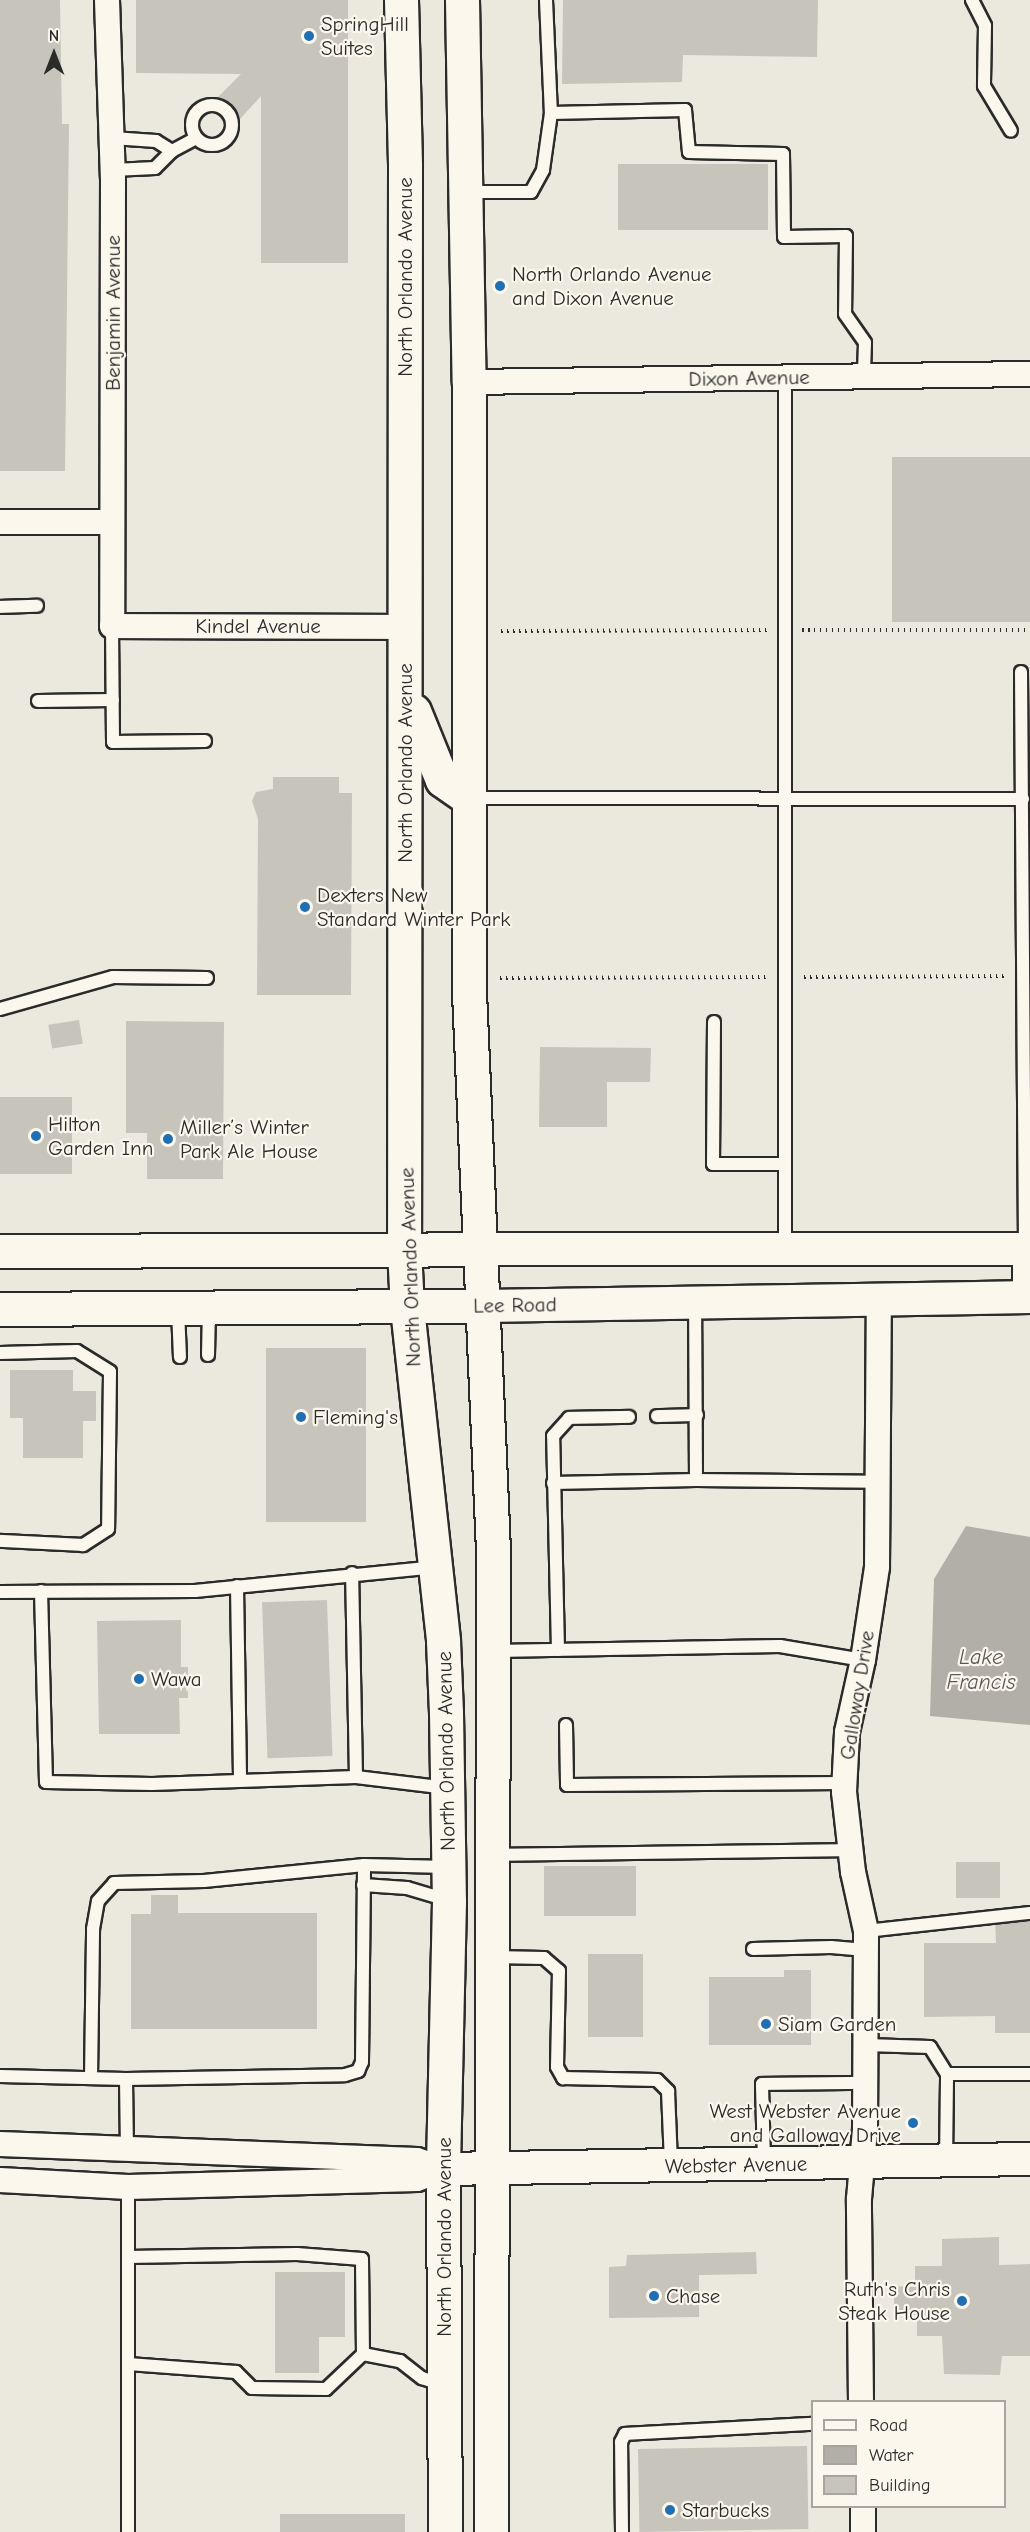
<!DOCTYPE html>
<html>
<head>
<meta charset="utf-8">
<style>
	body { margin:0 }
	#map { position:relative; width:1030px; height:2532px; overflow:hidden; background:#fbf7ec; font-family:"Comic Neue",sans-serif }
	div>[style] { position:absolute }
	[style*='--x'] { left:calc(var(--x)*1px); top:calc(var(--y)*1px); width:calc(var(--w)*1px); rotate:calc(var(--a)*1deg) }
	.built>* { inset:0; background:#ebe8de }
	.water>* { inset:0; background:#b1afa7 }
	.building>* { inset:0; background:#c7c4bc; transform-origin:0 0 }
	.path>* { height:4px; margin-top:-2px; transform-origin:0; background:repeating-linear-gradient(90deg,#2b2b2b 0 1.5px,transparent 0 6px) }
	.roads { filter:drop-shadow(2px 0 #2b2b2b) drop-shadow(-2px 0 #2b2b2b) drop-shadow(0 2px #2b2b2b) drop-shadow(0 -2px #2b2b2b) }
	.service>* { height:12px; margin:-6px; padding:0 6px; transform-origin:6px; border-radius:6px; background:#fbf7ec }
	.service>.ring { margin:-6px; padding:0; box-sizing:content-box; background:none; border:12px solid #fbf7ec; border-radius:50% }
	.minor>* { height:24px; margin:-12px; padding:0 12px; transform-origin:12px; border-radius:12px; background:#fbf7ec }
	.tertiary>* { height:32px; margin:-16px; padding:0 16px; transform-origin:16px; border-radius:16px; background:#fbf7ec }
	.primary>* { height:33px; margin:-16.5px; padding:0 16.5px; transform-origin:16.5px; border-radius:16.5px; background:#fbf7ec }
	.dots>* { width:16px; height:16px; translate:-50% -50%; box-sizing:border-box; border:3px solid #fbf7ec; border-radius:50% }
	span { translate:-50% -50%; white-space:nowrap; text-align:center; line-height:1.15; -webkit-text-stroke:4.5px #fbf7ec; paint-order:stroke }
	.poi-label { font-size:21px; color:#2b2b2b }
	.left { translate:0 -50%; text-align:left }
	.right { translate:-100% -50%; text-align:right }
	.street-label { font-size:21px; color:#2b2b2b }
	.water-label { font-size:22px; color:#5a5956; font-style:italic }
	.legend { position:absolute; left:811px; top:2400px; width:195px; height:108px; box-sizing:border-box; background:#fbf7ec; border:2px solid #a8a59f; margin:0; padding:8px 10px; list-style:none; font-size:18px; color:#2b2b2b }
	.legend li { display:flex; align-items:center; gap:12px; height:30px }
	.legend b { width:30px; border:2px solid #a8a59f }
	.north { position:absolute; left:24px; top:24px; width:60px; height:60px; -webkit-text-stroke:4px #fbf7ec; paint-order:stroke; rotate:0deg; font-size:16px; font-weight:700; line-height:24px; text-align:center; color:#2b2b2b }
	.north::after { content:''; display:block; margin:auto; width:21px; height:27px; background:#2b2b2b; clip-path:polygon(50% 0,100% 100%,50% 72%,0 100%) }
</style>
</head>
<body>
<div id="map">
	<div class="built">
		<div style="clip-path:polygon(evenodd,0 0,1030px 0,1030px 2532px,0 2532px,0 0,812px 2402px,1004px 2402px,1004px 2506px,812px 2506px,812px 2402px)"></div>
	</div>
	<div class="water">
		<div style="clip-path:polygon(966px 1526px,1030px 1537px,1030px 1725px,930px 1716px,934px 1579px)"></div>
	</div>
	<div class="building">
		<div style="clip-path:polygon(0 0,60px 0,62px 124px,69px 124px,65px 471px,0 471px)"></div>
		<div style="clip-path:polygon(136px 0,348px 0,348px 263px,261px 263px,261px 96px,240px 119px,218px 97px,241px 74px,136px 73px)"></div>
		<div style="clip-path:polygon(563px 0,818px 0,817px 57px,683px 55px,682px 82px,562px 84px)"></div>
		<div style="left:618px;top:164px;width:150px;height:66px"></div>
		<div style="left:892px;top:457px;width:138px;height:165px"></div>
		<div style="clip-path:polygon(273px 777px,339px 777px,339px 793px,352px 793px,351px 995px,257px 995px,258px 819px,252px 801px,256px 792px,273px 789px)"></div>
		<div style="left:79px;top:1020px;width:24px;height:31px;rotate:81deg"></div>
		<div style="clip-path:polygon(126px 1021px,224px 1022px,223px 1179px,147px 1179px,147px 1133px,126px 1133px)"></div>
		<div style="clip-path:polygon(540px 1047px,651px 1048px,650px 1082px,607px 1082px,607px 1127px,539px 1127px)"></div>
		<div style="left:0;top:1097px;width:72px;height:77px"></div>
		<div style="left:266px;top:1348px;width:100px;height:174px"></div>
		<div style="clip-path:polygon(10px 1370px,73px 1370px,73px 1391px,96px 1391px,96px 1421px,83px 1421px,83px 1458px,23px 1458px,23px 1418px,10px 1418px)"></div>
		<div style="left:327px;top:1600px;width:156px;height:65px;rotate:88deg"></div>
		<div style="clip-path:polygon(181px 1620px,181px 1667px,188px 1667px,188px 1698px,179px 1698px,180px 1734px,99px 1734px,97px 1621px)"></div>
		<div style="left:956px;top:1862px;width:44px;height:36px"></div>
		<div style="left:544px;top:1866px;width:92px;height:50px"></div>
		<div style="clip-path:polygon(151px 1895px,178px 1895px,178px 1913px,317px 1913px,317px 2029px,131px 2029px,131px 1914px,151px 1914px)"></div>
		<div style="clip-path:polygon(995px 1919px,1030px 1919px,1030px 2033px,995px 2033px,995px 2016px,924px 2017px,924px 1943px,996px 1943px)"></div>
		<div style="left:643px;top:1954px;width:83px;height:55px;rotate:90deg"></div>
		<div style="clip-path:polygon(784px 1970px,811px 1970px,811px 2045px,709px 2045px,709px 1977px,784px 1977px)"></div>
		<div style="clip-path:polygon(999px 2237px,999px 2265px,1030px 2264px,1030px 2356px,1002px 2356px,1000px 2375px,944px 2374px,942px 2336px,917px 2336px,917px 2315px,895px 2316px,893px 2286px,915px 2287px,915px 2266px,942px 2266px,942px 2239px)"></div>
		<div style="clip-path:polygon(756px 2252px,757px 2274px,699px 2275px,699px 2317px,609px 2318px,609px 2267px,626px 2266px,627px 2255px)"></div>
		<div style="clip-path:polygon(275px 2272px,345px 2272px,345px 2337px,319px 2337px,319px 2373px,275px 2373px)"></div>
		<div style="left:807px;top:2446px;width:83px;height:169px;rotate:89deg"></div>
		<div style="left:280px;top:2514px;width:125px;height:18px"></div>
	</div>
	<div class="path">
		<div style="--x:802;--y:630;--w:228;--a:0"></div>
		<div style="--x:501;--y:631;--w:267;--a:-0.2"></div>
		<div style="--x:804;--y:977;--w:202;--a:-0.3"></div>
		<div style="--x:500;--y:978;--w:266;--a:-0.2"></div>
	</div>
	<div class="roads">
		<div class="service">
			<div style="--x:546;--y:0;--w:113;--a:87.5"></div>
			<div style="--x:551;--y:113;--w:134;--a:-1.3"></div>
			<div style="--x:685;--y:110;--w:42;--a:84.6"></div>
			<div style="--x:689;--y:152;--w:94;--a:1.2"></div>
			<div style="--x:783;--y:154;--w:83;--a:89.3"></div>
			<div style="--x:784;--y:237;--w:62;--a:-0.9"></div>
			<div style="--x:846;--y:236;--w:78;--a:90.7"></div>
			<div style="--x:845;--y:314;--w:35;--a:55"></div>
			<div style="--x:865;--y:343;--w:33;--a:92"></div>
			<div style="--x:972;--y:0;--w:29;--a:63"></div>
			<div style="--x:985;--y:26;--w:60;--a:91"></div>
			<div style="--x:984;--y:86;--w:52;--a:59"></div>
			<div class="ring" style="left:192px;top:105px;width:28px;height:28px"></div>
			<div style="--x:112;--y:138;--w:44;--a:3.9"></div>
			<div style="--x:156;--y:141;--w:19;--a:32"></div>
			<div style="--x:113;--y:170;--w:42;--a:-2.7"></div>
			<div style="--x:155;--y:168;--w:24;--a:-45"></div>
			<div style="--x:172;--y:151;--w:27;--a:-28"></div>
			<div style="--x:468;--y:192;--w:63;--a:0"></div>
			<div style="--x:531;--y:192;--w:25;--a:-61"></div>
			<div style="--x:543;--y:170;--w:58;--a:-82"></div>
			<div style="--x:785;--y:377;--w:870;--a:90"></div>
			<div style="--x:0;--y:607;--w:37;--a:-2"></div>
			<div style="--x:112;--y:626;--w:116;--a:89.5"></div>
			<div style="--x:113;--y:742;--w:92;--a:-0.6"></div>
			<div style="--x:1021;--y:672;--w:576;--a:89.6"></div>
			<div style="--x:38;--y:701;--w:75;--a:-0.8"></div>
			<div style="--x:469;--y:798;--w:554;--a:0.1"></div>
			<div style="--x:0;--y:1009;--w:117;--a:-15.8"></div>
			<div style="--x:113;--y:977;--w:94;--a:0.6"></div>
			<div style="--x:714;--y:1022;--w:142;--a:90.4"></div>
			<div style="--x:713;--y:1164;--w:72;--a:0"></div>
			<div style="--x:178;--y:1310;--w:47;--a:87.6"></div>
			<div style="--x:0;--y:1353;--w:77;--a:-1.5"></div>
			<div style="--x:77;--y:1351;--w:39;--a:32"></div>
			<div style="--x:110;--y:1372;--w:157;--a:90.7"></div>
			<div style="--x:108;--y:1529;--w:30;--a:147"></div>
			<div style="--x:83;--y:1545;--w:83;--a:-177.2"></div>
			<div style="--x:208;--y:1355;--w:46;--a:-88.8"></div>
			<div style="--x:657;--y:1416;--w:40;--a:-1.4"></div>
			<div style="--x:696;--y:1480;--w:179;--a:0.6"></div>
			<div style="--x:553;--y:1483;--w:143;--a:-1.2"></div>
			<div style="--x:696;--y:1480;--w:177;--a:-90.3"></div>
			<div style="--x:237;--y:1586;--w:194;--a:89.1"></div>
			<div style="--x:41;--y:1591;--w:191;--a:88.5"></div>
			<div style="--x:46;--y:1782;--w:106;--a:1.1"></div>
			<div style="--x:152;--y:1784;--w:204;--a:-2"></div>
			<div style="--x:356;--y:1777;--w:204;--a:-91.1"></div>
			<div style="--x:0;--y:1592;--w:195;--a:-0.3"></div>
			<div style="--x:195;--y:1591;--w:240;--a:-5.7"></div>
			<div style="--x:558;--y:1650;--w:214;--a:-91.3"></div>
			<div style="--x:553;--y:1436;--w:24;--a:-48"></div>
			<div style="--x:569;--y:1418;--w:60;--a:-1"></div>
			<div style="--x:494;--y:1651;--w:286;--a:-1"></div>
			<div style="--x:780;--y:1646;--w:84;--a:9.6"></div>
			<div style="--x:566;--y:1725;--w:60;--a:89"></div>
			<div style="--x:567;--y:1785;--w:277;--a:-0.4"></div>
			<div style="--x:356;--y:1777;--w:92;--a:6.9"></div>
			<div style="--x:492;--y:1855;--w:359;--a:-0.8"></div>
			<div style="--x:363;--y:1885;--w:44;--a:3.9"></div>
			<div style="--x:407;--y:1888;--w:42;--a:16.7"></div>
			<div style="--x:866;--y:1931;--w:165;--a:-6.3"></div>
			<div style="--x:753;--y:1949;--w:78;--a:-1.5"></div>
			<div style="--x:831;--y:1947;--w:35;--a:5"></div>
			<div style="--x:492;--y:1957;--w:52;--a:1.1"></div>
			<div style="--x:544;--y:1958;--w:20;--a:41"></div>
			<div style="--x:559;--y:1971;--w:96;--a:91.2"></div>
			<div style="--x:557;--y:2067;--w:13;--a:61"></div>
			<div style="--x:563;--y:2078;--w:94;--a:1.2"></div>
			<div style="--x:657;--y:2080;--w:16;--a:45"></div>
			<div style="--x:668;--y:2091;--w:73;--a:87.6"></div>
			<div style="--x:866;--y:2045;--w:64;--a:1.8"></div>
			<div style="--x:930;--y:2047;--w:32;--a:58"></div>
			<div style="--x:0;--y:2076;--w:126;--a:1.4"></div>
			<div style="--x:126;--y:2079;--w:219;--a:-1"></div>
			<div style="--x:345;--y:2075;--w:14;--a:-17"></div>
			<div style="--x:358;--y:2071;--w:10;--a:-66"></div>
			<div style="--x:362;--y:2062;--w:197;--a:-89.4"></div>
			<div style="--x:91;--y:2078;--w:149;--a:-89.2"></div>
			<div style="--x:93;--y:1929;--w:28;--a:-80"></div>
			<div style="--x:98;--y:1901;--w:24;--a:-48"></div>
			<div style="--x:114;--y:1883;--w:90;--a:-1.3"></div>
			<div style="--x:204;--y:1881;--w:161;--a:-5.7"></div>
			<div style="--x:364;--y:1865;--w:83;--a:1.4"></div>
			<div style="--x:126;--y:2079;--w:70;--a:89.2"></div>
			<div style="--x:946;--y:2161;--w:87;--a:-89.3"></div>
			<div style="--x:947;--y:2074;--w:83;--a:0"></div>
			<div style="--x:764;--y:2162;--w:78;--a:-91.5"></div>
			<div style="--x:762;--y:2084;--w:104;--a:-0.6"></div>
			<div style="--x:128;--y:2187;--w:345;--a:90"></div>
			<div style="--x:128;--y:2257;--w:169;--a:-1"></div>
			<div style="--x:297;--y:2254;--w:65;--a:4.4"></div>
			<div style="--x:362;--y:2259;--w:95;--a:89.4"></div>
			<div style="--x:363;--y:2354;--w:51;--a:136.6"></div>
			<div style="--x:326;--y:2389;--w:74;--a:-179.2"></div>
			<div style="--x:252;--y:2388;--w:23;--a:-135"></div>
			<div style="--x:236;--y:2372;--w:108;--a:-175.8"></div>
			<div style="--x:363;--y:2354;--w:38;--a:11"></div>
			<div style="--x:400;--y:2361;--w:28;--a:38"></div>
			<div style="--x:422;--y:2378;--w:20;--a:18"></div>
			<div style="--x:622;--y:2532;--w:90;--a:-90.6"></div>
			<div style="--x:621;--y:2442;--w:9;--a:-63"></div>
			<div style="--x:625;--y:2434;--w:187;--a:-3.1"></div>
		</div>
		<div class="minor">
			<div style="--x:107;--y:0;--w:178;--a:88.1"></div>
			<div style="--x:113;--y:178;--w:448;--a:90.1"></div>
			<div style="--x:112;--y:626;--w:292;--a:0.2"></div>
			<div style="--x:469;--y:382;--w:561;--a:-0.82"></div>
			<div style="--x:0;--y:522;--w:112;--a:0"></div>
			<div style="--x:1025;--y:1248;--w:48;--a:90"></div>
			<div style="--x:0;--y:2144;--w:417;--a:2.2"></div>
			<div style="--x:417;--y:2160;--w:28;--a:19"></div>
			<div style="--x:0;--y:2180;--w:128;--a:3.1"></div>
			<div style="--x:128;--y:2187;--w:289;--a:-1.6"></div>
			<div style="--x:417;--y:2179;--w:28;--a:-21"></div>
			<div style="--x:861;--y:2402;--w:203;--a:-90.6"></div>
			<div style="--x:859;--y:2199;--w:70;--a:-85.1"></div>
			<div style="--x:865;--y:2129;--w:198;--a:-89.7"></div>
			<div style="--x:866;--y:1931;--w:60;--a:-102.4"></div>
			<div style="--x:853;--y:1872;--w:81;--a:-96.4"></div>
			<div style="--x:844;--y:1792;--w:60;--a:-87.1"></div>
			<div style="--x:847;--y:1732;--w:74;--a:-77.5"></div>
			<div style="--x:863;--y:1660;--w:94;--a:-81.4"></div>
			<div style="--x:877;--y:1567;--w:270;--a:-89.6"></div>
			<div style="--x:863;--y:2506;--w:26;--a:90"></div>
		</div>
		<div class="tertiary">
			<div style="--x:482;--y:1249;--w:548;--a:0"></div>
			<div style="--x:484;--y:1306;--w:546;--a:-0.94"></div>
			<div style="--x:443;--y:2169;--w:587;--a:-0.98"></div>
		</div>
		<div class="primary">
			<div style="--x:401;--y:0;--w:166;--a:88.6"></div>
			<div style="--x:405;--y:166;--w:1084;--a:90.05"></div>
			<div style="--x:404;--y:1250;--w:58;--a:87"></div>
			<div style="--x:407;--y:1308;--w:335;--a:83.8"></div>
			<div style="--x:443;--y:1641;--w:72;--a:87.6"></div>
			<div style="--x:446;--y:1713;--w:188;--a:89.1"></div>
			<div style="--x:449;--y:1901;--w:268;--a:91.3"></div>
			<div style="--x:443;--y:2169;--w:363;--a:89.7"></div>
			<div style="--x:462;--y:0;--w:382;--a:89"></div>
			<div style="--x:469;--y:382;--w:610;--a:90"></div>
			<div style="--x:469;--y:992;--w:559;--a:87.54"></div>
			<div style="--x:493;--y:1550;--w:982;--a:90.12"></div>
			<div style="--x:414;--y:711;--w:74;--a:67.9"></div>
			<div style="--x:442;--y:780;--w:32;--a:35"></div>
			<div style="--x:0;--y:1251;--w:482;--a:-0.2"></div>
			<div style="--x:0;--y:1309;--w:484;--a:-0.4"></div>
		</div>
	</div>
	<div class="dots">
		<div style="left:309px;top:36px;background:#1f6fb2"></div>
		<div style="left:500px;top:286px;background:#1f6fb2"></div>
		<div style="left:305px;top:907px;background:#1f6fb2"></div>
		<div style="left:36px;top:1136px;background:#1f6fb2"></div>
		<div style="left:168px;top:1139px;background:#1f6fb2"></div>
		<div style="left:301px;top:1417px;background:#1f6fb2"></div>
		<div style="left:139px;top:1679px;background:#1f6fb2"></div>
		<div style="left:766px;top:2024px;background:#1f6fb2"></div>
		<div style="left:913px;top:2123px;background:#1f6fb2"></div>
		<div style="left:654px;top:2296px;background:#1f6fb2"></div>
		<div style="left:962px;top:2301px;background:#1f6fb2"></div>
		<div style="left:670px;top:2510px;background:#1f6fb2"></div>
	</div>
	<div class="poi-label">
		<span class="left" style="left:321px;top:36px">SpringHill<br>Suites</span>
		<span class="left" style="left:512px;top:286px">North Orlando Avenue<br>and Dixon Avenue</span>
		<span class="left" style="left:317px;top:907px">Dexters New<br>Standard Winter Park</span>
		<span class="left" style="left:48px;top:1136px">Hilton<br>Garden Inn</span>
		<span class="left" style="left:180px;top:1139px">Miller’s Winter<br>Park Ale House</span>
		<span class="left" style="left:313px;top:1417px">Fleming's</span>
		<span class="left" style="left:151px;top:1679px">Wawa</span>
		<span class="left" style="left:778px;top:2024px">Siam Garden</span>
		<span class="right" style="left:901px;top:2123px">West Webster Avenue<br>and Galloway Drive</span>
		<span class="right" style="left:950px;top:2301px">Ruth's Chris<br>Steak House</span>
		<span class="left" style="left:666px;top:2296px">Chase</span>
		<span class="left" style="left:682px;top:2510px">Starbucks</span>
	</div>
	<div class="street-label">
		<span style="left:405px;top:277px;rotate:-90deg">North Orlando Avenue</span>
		<span style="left:113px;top:313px;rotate:-90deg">Benjamin Avenue</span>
		<span style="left:749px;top:378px;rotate:-1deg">Dixon Avenue</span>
		<span style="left:258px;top:626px">Kindel Avenue</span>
		<span style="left:405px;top:763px;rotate:-90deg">North Orlando Avenue</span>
		<span style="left:410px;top:1267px;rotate:-92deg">North Orlando Avenue</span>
		<span style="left:515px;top:1305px;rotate:-1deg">Lee Road</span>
		<span style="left:857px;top:1695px;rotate:-81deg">Galloway Drive</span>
		<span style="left:446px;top:1751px;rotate:-91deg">North Orlando Avenue</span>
		<span style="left:736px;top:2165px;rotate:-1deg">Webster Avenue</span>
		<span style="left:444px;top:2237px;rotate:-90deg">North Orlando Avenue</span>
	</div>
	<div class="water-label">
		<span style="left:981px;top:1670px">Lake<br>Francis</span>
	</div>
	<ul class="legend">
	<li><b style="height:8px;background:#fbf7ec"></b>Road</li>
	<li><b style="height:16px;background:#b1afa7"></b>Water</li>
	<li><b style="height:16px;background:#c7c4bc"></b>Building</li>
	</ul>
	<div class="north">N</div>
</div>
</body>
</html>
